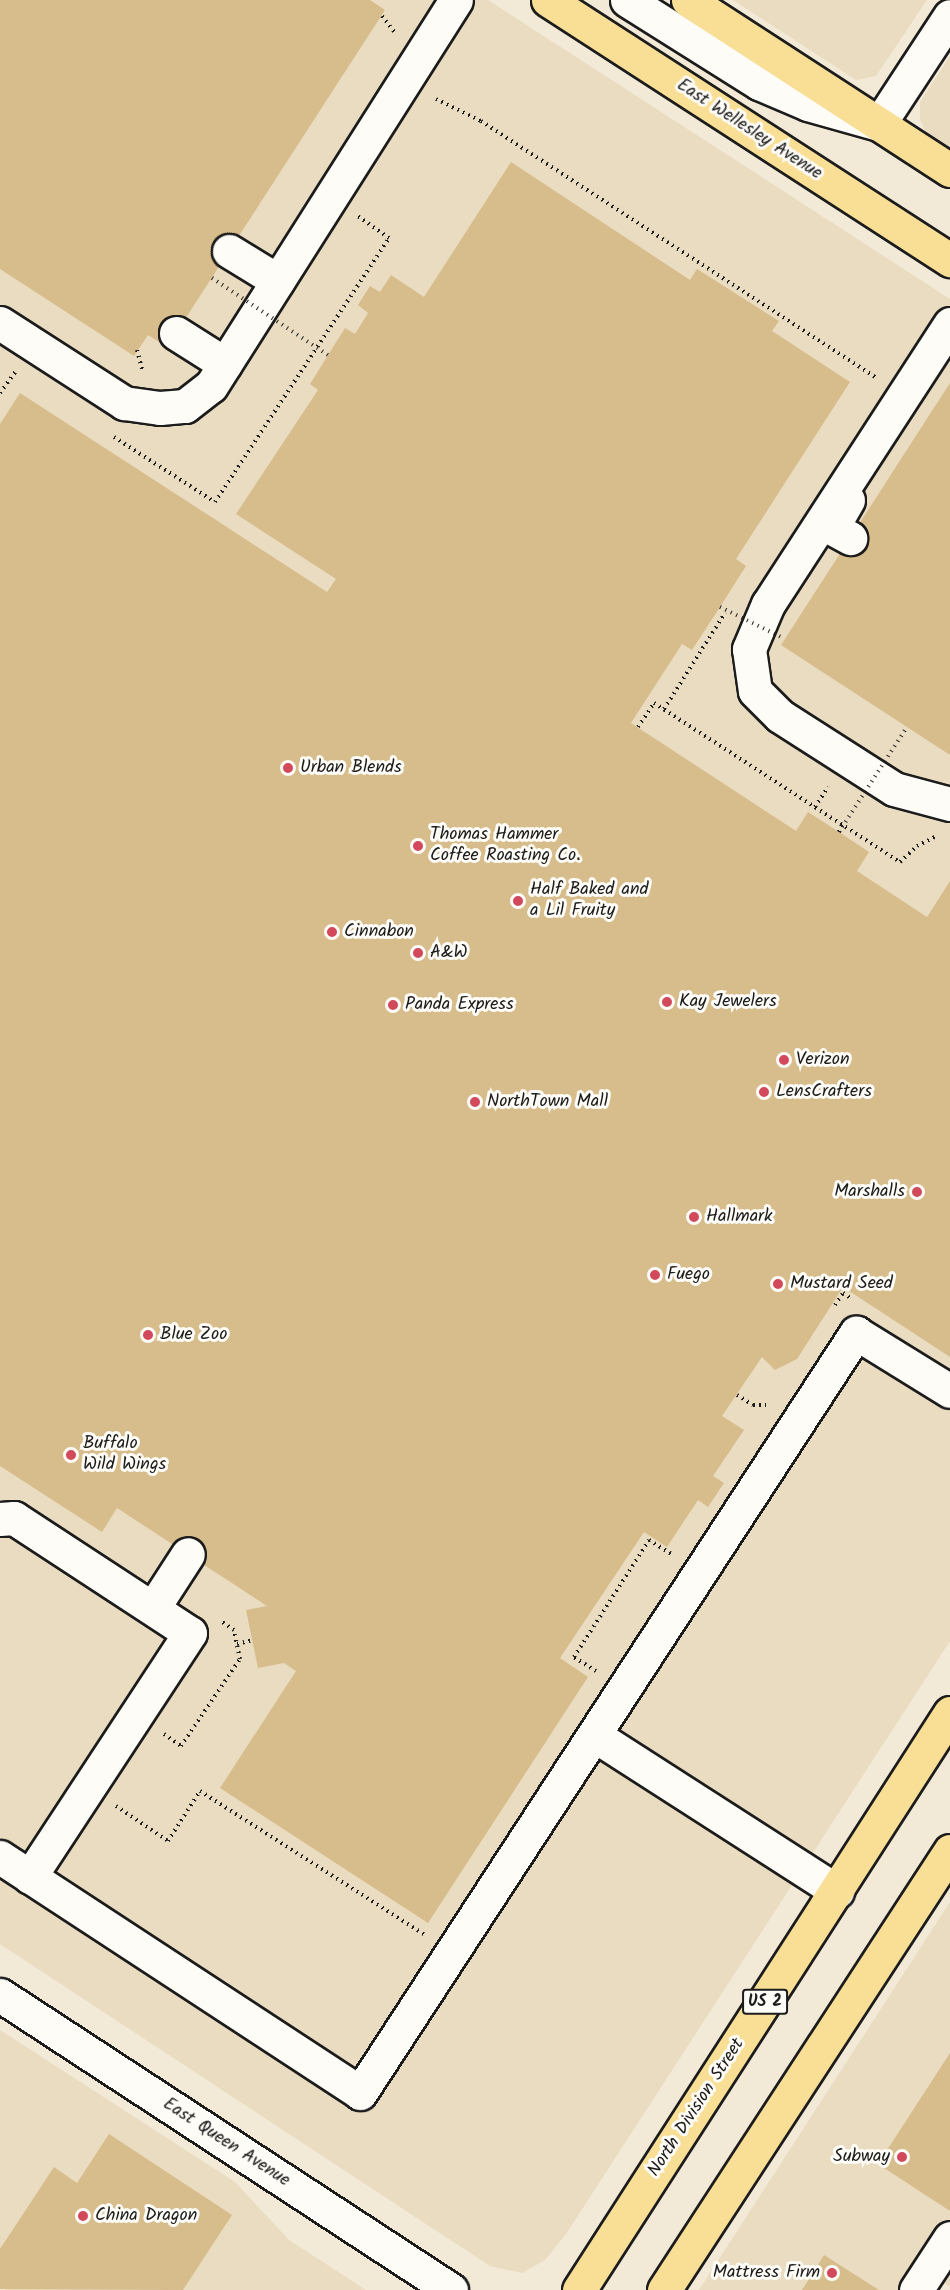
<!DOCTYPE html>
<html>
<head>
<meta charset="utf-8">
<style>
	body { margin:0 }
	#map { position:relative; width:950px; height:2290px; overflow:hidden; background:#f2e9d7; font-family:Kalam,sans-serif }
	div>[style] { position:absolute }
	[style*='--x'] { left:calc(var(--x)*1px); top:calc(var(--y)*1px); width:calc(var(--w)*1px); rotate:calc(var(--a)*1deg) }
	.built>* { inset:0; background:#eadcc0 }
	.building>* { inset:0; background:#d7bc8c }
	.path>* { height:4px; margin-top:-2px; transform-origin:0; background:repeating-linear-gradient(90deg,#1c1c1c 0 1.5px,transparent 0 6px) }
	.roads { filter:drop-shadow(2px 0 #1c1c1c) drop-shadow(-2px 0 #1c1c1c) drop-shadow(0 2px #1c1c1c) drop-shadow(0 -2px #1c1c1c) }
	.minor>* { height:33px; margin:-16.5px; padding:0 16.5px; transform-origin:16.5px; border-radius:16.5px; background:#fdfcf7 }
	.major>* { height:33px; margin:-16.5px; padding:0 16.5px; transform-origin:16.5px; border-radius:16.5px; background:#f9df96 }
	.path-bridge>* { height:4px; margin-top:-2px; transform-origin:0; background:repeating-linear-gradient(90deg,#1c1c1c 0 1.5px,transparent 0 6px) }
	.dots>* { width:16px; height:16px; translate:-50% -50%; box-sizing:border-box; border:3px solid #fdfcf7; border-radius:50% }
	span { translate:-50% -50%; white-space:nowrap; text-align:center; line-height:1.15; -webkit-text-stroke:6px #fdfcf7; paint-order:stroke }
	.shield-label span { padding:2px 4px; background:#fdfcf7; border:2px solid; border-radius:4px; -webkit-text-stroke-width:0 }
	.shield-label { font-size:16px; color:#1c1c1c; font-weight:700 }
	.street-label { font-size:18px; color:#1c1c1c }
	.poi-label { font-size:18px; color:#1c1c1c }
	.left { translate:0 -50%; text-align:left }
	.right { translate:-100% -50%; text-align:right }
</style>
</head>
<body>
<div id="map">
	<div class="built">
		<div style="clip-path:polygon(0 0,488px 0,950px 299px,950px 1641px,566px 2234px,545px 2260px,522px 2273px,490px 2266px,0 1944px)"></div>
		<div style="clip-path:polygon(733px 0,927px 0,876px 76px,856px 80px)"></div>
		<div style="clip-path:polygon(950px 56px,950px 151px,928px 137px,920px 119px,920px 102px)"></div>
		<div style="clip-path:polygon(950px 1902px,950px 2287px,944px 2283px,939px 2290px,699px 2290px)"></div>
		<div style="clip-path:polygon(0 2030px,235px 2182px,289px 2240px,366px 2290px,6px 2290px,0 2286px)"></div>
	</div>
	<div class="building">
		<div style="clip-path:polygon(0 0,370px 0,385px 10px,167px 347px,148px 335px,134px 356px,0 269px)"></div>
		<div style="clip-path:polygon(511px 162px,690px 280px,697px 269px,779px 321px,772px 331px,850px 382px,736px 559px,746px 566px,720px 607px,692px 650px,682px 644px,631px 723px,796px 831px,808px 812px,839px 832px,869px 852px,857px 871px,927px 917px,950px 881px,950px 1357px,843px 1287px,797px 1359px,775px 1370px,762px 1357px,722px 1416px,744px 1430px,713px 1476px,724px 1483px,708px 1507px,698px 1500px,667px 1547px,644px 1532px,560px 1658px,588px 1677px,428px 1923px,220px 1788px,296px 1671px,284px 1663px,258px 1668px,246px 1610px,267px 1606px,117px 1508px,102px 1532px,0 1466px,0 424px,20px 393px,327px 592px,336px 579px,236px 514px,318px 390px,310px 384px,345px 328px,355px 334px,368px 313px,358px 305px,370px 286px,380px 292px,391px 275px,424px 297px)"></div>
		<div style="clip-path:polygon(950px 383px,950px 755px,781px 645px)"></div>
		<div style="clip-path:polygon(950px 2053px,950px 2211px,878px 2164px)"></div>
		<div style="clip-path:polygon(109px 2134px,232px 2215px,183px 2290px,0 2289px,0 2249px,54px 2167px,77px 2183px)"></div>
		<div style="clip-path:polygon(824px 2255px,879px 2290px,802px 2290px)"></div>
	</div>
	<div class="path">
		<div style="--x:382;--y:16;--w:23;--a:52"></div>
		<div style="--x:436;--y:99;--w:50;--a:26.1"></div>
		<div style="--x:481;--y:121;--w:472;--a:33"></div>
		<div style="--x:137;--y:350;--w:23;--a:75"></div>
		<div style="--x:0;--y:393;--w:26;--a:-54"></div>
		<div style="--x:114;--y:437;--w:120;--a:32.8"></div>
		<div style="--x:215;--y:502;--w:316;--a:-56.6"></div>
		<div style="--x:389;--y:238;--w:39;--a:-145"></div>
		<div style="--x:664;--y:709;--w:114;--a:-57.6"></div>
		<div style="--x:638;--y:727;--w:29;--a:-56"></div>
		<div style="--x:654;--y:703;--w:293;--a:32.9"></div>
		<div style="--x:900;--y:862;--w:23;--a:-43"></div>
		<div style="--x:917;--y:846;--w:22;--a:-27"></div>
		<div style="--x:815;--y:807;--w:24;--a:-57"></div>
		<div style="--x:839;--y:832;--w:8;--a:-67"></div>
		<div style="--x:835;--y:1305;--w:14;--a:-56"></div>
		<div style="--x:843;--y:1293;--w:11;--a:34"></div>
		<div style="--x:737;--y:1395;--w:19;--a:32"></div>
		<div style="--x:753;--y:1405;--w:17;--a:0"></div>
		<div style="--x:237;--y:1644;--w:16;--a:-14"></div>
		<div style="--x:596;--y:1671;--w:26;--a:-148"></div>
		<div style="--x:574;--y:1657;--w:139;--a:-57.3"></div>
		<div style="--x:649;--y:1540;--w:26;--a:32"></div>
		<div style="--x:164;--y:1734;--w:21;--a:35"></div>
		<div style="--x:181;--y:1746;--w:105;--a:-55.9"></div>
		<div style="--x:240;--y:1659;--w:30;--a:-102"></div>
		<div style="--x:234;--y:1630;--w:14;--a:-146"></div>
		<div style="--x:116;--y:1806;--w:63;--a:33.9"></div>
		<div style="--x:168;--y:1841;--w:59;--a:-57.4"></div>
		<div style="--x:200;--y:1791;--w:267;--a:32.6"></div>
	</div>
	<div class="roads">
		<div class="minor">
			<div style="--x:627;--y:0;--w:156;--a:32.2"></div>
			<div style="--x:759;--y:83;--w:53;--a:23.2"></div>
			<div style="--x:808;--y:104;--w:74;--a:15.7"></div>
			<div style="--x:879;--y:124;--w:129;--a:-56.7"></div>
			<div style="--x:229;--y:251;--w:57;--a:31.5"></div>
			<div style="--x:0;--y:323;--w:148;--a:32.8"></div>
			<div style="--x:124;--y:403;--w:36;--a:8"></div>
			<div style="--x:160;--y:408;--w:25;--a:-5"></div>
			<div style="--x:185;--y:406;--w:33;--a:-38"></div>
			<div style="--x:211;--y:386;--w:457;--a:-57.6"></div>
			<div style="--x:950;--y:324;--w:334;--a:123"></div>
			<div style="--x:768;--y:604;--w:49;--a:112.9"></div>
			<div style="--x:749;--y:649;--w:42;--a:81.9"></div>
			<div style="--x:755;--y:691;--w:35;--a:45"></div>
			<div style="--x:780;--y:716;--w:135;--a:32.6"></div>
			<div style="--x:894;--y:789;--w:58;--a:15"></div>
			<div style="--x:176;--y:333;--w:58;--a:32.3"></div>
			<div style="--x:848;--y:500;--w:32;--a:120"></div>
			<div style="--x:832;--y:528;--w:21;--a:29"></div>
			<div style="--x:0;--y:1519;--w:14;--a:-4"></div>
			<div style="--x:14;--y:1518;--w:210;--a:33.2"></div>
			<div style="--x:190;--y:1633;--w:292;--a:123.3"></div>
			<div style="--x:153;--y:1608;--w:64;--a:-57.1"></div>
			<div style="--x:594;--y:1735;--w:289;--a:32.7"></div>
			<div style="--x:0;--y:1857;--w:430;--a:33.2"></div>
			<div style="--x:360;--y:2093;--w:908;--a:-56.87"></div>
			<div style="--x:856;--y:1333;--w:110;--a:31.7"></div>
			<div style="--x:0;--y:1995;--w:539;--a:33.19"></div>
			<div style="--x:916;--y:2290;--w:62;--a:-56.8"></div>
		</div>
		<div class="major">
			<div style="--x:548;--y:0;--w:479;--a:32.9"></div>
			<div style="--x:688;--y:0;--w:312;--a:33"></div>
			<div style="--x:579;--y:2290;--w:686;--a:-57.26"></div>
			<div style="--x:664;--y:2290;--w:524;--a:-56.92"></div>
		</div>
	</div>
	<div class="path-bridge">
		<div style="--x:212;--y:278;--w:139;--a:33.6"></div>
		<div style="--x:720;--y:607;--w:72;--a:26.2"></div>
		<div style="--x:839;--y:832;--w:125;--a:-57.1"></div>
	</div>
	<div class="dots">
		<div style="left:288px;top:768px;background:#d1495b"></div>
		<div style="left:418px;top:846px;background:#d1495b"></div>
		<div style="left:518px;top:901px;background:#d1495b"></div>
		<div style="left:332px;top:932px;background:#d1495b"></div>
		<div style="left:418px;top:953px;background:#d1495b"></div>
		<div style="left:667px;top:1002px;background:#d1495b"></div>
		<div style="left:393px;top:1005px;background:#d1495b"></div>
		<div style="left:784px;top:1060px;background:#d1495b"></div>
		<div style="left:764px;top:1092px;background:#d1495b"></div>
		<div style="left:475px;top:1102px;background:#d1495b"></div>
		<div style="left:917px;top:1192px;background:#d1495b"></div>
		<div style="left:694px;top:1217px;background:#d1495b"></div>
		<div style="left:655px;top:1275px;background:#d1495b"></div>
		<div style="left:778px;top:1284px;background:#d1495b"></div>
		<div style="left:148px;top:1335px;background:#d1495b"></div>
		<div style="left:71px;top:1455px;background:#d1495b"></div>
		<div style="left:902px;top:2157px;background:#d1495b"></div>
		<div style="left:83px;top:2216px;background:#d1495b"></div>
		<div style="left:832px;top:2273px;background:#d1495b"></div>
	</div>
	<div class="shield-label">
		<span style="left:765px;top:2002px">US 2</span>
	</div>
	<div class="street-label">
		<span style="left:749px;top:130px;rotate:33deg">East Wellesley Avenue</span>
		<span style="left:697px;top:2108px;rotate:-57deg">North Division Street</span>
		<span style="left:226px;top:2143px;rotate:33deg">East Queen Avenue</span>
	</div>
	<div class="poi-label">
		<span class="left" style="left:300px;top:768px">Urban Blends</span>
		<span class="left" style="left:430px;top:846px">Thomas Hammer<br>Coffee Roasting Co.</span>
		<span class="left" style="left:530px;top:901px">Half Baked and<br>a Lil Fruity</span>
		<span class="left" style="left:344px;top:932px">Cinnabon</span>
		<span class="left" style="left:430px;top:953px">A&amp;W</span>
		<span class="left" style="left:679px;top:1002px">Kay Jewelers</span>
		<span class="left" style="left:405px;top:1005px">Panda Express</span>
		<span class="left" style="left:796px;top:1060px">Verizon</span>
		<span class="left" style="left:776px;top:1092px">LensCrafters</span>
		<span class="left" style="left:487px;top:1102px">NorthTown Mall</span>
		<span class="right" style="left:905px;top:1192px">Marshalls</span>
		<span class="left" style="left:706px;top:1217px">Hallmark</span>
		<span class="left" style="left:667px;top:1275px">Fuego</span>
		<span class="left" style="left:790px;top:1284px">Mustard Seed</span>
		<span class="left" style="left:160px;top:1335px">Blue Zoo</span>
		<span class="left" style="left:83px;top:1455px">Buffalo<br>Wild Wings</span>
		<span class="right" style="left:890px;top:2157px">Subway</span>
		<span class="left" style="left:95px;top:2216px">China Dragon</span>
		<span class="right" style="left:820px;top:2273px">Mattress Firm</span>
	</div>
</div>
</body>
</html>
